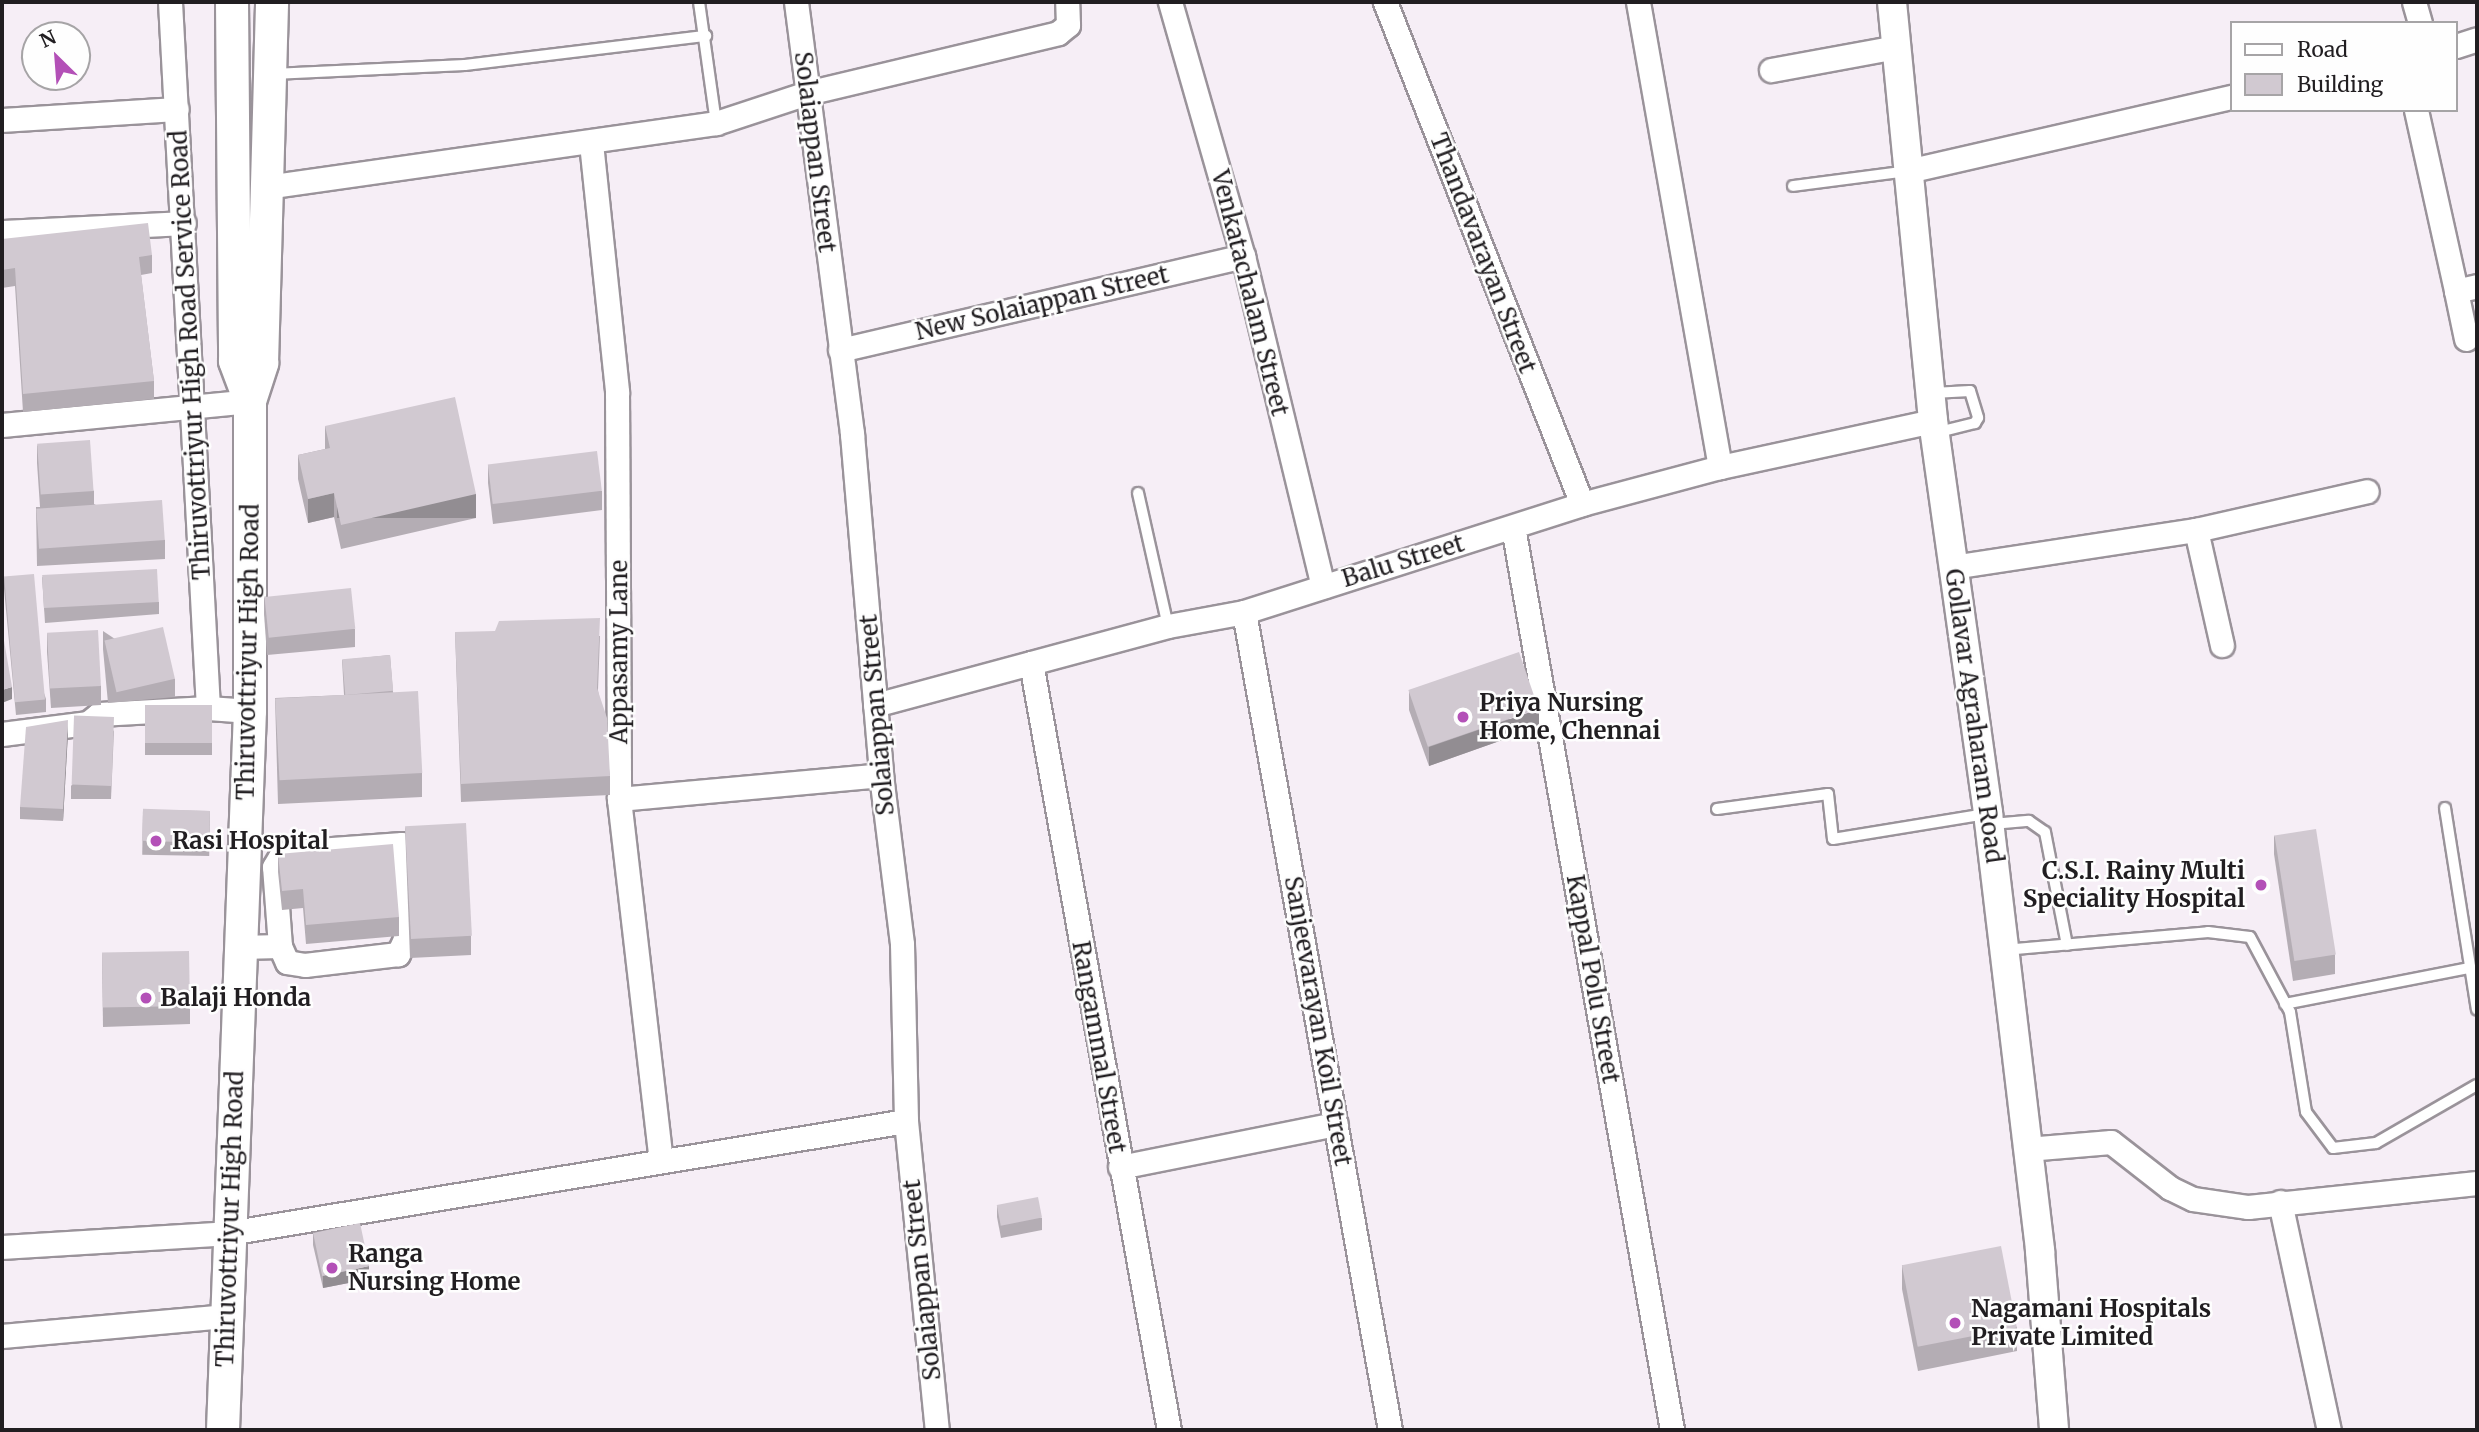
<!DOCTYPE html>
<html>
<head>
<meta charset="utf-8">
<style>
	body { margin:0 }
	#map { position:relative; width:2479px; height:1432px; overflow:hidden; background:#f6eef6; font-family:Merriweather,serif }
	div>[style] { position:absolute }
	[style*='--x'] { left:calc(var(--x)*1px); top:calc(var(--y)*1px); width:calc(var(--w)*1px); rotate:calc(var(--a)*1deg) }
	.roads { filter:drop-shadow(2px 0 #9a939a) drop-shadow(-2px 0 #9a939a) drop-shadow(0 2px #9a939a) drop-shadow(0 -2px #9a939a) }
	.service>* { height:10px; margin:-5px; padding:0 5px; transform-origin:5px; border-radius:5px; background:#fff }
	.minor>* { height:23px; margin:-11.5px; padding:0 11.5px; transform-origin:11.5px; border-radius:11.5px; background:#fff }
	.tertiary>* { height:28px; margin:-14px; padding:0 14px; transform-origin:14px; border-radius:14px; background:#fff }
	.secondary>* { height:32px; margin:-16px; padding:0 16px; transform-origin:16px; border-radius:16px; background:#fff }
	.wall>* { inset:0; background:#b4adb4; transform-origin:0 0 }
	.shaded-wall>* { inset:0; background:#928d92; transform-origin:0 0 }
	.building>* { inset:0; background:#d1c9d1; transform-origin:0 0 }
	.dots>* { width:19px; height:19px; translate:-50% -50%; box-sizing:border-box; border:4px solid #fefefe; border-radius:50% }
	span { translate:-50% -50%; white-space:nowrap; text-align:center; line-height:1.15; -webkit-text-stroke:5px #fefefe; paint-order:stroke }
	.street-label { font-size:24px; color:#211e21 }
	.poi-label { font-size:24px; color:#211e21; font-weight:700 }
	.left { translate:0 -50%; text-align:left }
	.right { translate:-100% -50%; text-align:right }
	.frame { position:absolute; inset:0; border:4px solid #211e21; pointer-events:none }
	.legend { position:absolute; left:2230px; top:21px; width:228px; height:91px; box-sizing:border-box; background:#fefefe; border:2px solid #a6a4a6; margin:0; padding:9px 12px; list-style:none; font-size:21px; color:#211e21 }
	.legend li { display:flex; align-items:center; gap:14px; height:35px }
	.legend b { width:35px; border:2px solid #a6a4a6 }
	.north { position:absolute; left:21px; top:21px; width:70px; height:70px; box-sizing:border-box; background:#fefefe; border:2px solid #a6a4a6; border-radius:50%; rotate:335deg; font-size:19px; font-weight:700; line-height:28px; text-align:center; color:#211e21 }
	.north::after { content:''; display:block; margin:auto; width:24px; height:32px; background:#b350b7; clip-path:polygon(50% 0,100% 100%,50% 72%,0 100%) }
</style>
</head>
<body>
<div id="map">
	<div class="roads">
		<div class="service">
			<div style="--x:699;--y:2;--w:122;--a:82"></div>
			<div style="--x:273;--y:74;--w:192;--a:-2.7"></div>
			<div style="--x:465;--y:65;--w:243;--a:-6.9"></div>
			<div style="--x:1793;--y:186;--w:116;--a:-7.4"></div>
			<div style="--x:1933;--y:393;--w:37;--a:-3"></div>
			<div style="--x:1970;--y:391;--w:28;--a:73"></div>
			<div style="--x:1978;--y:418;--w:6;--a:121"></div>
			<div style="--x:1975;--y:423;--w:41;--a:166"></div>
			<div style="--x:1138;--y:493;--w:136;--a:77.3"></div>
			<div style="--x:2445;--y:808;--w:204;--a:81"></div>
			<div style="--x:1717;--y:809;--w:112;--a:-7.7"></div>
			<div style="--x:1828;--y:794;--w:45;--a:83.7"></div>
			<div style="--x:1833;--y:839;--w:155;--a:-9.3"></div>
			<div style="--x:1992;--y:824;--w:37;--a:-5"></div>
			<div style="--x:2029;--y:821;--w:19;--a:35"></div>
			<div style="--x:2045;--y:832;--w:115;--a:79"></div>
			<div style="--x:2004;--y:950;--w:205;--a:-5"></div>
			<div style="--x:2208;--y:932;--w:42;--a:6.8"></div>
			<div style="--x:2250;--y:937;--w:85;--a:61.9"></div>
			<div style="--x:2290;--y:1012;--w:101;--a:80.9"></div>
			<div style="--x:2306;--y:1112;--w:45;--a:53.1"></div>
			<div style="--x:2333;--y:1148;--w:43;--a:-6.6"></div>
			<div style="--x:2376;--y:1143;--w:116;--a:-29.9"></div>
			<div style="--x:2285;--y:1004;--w:187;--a:-11.1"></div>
		</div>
		<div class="minor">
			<div style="--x:170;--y:2;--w:707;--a:86.92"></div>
			<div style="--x:796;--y:2;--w:436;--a:82.6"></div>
			<div style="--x:852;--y:434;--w:342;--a:85.1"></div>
			<div style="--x:881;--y:775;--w:170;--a:82.9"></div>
			<div style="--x:902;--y:944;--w:177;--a:88.7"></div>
			<div style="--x:906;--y:1121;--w:311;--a:84.3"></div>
			<div style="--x:1170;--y:2;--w:264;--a:74"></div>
			<div style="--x:1243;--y:256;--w:340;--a:76.4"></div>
			<div style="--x:1385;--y:2;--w:539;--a:68.57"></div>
			<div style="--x:1638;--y:2;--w:472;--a:80"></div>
			<div style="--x:2414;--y:2;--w:22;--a:74"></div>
			<div style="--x:2456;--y:46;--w:22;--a:-18"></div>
			<div style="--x:1771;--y:70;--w:127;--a:-10.4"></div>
			<div style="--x:2416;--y:110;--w:185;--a:77.5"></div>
			<div style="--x:2456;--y:291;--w:22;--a:-13"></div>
			<div style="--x:2;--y:120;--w:175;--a:-3.6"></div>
			<div style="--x:591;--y:143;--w:250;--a:84"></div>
			<div style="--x:617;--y:392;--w:407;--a:89.7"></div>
			<div style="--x:619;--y:799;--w:363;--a:83.4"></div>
			<div style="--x:1908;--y:171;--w:332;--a:-12.9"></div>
			<div style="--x:266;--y:187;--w:455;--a:-8.1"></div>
			<div style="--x:716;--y:123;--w:96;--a:-18.2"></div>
			<div style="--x:807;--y:93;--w:258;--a:-13.4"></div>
			<div style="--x:1058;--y:33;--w:13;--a:-39"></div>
			<div style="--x:1068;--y:25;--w:23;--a:-92"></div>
			<div style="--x:2;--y:232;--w:182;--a:-2.8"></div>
			<div style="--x:2456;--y:291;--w:49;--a:78.2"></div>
			<div style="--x:840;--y:350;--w:414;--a:-13.1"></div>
			<div style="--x:2;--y:425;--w:249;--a:-5.5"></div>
			<div style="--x:1513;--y:527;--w:917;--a:80.01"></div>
			<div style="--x:2196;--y:530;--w:118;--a:77.3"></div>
			<div style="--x:1953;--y:567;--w:246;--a:-8.7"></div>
			<div style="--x:2196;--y:530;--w:175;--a:-12.8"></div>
			<div style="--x:1244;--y:612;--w:831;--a:79.88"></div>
			<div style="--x:1031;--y:663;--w:779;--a:79.8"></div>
			<div style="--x:875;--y:705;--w:303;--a:-15.1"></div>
			<div style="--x:1168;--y:626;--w:77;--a:-10.4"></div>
			<div style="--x:1244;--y:612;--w:355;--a:-17.7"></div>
			<div style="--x:1582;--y:504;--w:143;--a:-15"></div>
			<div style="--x:1720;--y:467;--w:218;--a:-12.2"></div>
			<div style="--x:2;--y:734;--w:87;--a:-7.3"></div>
			<div style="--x:88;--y:723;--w:14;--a:-39"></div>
			<div style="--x:99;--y:714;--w:109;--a:-3.2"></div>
			<div style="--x:208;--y:708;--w:42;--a:4.1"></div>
			<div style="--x:619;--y:799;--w:263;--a:-5.2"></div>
			<div style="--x:240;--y:947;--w:40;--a:-1.4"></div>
			<div style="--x:280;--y:946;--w:79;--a:-94.3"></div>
			<div style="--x:274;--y:867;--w:12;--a:-59"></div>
			<div style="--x:280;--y:857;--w:11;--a:-27"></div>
			<div style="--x:290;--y:852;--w:112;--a:-4.1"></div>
			<div style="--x:402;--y:844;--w:95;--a:88.2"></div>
			<div style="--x:405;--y:939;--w:17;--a:115"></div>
			<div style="--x:398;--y:954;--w:94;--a:173.3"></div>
			<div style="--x:305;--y:965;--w:18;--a:-171"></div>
			<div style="--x:287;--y:962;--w:17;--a:-114"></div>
			<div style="--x:2027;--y:1149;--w:84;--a:-4.8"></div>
			<div style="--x:2111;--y:1142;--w:75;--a:37.9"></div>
			<div style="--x:2170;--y:1188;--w:25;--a:26"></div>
			<div style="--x:2193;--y:1199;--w:56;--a:8.3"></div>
			<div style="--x:2248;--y:1207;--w:230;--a:-6"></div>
			<div style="--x:1120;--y:1167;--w:220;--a:-11.3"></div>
			<div style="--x:2280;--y:1202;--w:233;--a:77.9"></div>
			<div style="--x:2;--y:1247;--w:226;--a:-3.5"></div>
			<div style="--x:228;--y:1233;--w:687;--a:-9.38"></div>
			<div style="--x:2;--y:1336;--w:226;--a:-5.1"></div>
		</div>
		<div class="tertiary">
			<div style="--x:1892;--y:2;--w:421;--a:84.4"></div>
			<div style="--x:1933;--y:421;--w:396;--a:82"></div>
			<div style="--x:1988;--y:813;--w:441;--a:83.2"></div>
			<div style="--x:2040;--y:1251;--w:180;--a:85.5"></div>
		</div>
		<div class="secondary">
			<div style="--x:232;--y:2;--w:359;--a:89.5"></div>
			<div style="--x:235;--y:361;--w:43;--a:69.4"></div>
			<div style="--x:223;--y:1430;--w:720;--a:-87.85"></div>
			<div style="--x:250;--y:711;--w:310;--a:-90"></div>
			<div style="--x:250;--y:401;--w:40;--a:-72"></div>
			<div style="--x:262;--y:363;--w:361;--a:-88.4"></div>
		</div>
	</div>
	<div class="wall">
		<div style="clip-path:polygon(2px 239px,152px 255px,152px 273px,141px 275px,154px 381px,154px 399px,23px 412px,15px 286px,2px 288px)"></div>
		<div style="clip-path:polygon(325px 426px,476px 518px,341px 549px,334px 517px,308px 523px,298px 479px,298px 455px,325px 449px)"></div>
		<div style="clip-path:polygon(37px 445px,94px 491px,94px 504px,165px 540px,165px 559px,37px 566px,36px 507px,40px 507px,37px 463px)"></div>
		<div style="clip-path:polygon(488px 465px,602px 491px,602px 510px,493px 524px,488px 483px)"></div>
		<div style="clip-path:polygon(4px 576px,46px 699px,46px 712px,16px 715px,4px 589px)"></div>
		<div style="clip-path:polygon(42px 577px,159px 602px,159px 614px,45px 623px)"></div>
		<div style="clip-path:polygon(264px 596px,355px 629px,355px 647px,267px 655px,264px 614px)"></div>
		<div style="clip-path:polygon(103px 631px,175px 679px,175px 697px,108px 703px,103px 649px)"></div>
		<div style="clip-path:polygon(455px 632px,600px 636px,598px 690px,610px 776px,610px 795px,461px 802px)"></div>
		<div style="clip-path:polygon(47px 633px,101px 686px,101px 705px,51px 708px,47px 652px)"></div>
		<div style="clip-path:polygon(390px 655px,393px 692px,422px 773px,422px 797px,278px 804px,275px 698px,344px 695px,342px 660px)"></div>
		<div style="clip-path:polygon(1409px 691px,1539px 727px,1429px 766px,1409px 710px)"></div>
		<div style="left:145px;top:705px;width:67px;height:50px"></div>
		<div style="clip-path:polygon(114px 730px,111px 799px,71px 799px,71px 786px)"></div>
		<div style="clip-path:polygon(68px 733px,63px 821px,20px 819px,20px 807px)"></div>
		<div style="left:210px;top:811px;width:45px;height:67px;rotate:91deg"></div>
		<div style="clip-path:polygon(405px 827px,471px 936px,471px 955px,410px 958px)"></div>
		<div style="clip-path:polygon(2274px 835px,2335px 955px,2335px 974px,2293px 981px,2274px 854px)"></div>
		<div style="clip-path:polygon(278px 854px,399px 917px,399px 936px,306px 944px,303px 908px,282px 910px,278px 872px)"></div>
		<div style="clip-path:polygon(102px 954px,190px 1006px,190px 1024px,103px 1027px)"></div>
		<div style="clip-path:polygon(997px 1205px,1042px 1218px,1042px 1230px,1001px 1238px,997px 1217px)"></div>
		<div style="clip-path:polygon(313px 1232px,369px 1279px,323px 1288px,313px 1245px)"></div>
		<div style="clip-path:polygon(1902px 1265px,2017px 1327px,2017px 1351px,1918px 1371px,1902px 1289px)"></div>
	</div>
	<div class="shaded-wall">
		<div style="clip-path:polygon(334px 493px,334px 517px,308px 523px,308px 499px)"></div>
		<div style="left:476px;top:494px;width:24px;height:139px;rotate:90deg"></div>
		<div style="clip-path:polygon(12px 687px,12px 699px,2px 703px,2px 690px)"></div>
		<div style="clip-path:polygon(1539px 709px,1539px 727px,1429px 766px,1429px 747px)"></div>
		<div style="clip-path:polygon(68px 720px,68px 733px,63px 821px,63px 809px)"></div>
		<div style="clip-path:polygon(369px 1266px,369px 1279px,323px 1288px,323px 1276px)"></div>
	</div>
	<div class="building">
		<div style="clip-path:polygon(148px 223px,152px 255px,139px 257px,154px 381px,23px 394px,15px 268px,2px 270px,2px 239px)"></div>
		<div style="clip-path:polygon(455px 397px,476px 494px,341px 525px,334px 493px,308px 499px,298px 455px,330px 448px,325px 426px)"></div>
		<div style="left:90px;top:440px;width:51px;height:53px;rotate:86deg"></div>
		<div style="left:597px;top:451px;width:40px;height:110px;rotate:83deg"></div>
		<div style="left:162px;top:500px;width:40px;height:126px;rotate:86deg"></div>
		<div style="left:157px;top:569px;width:33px;height:115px;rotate:87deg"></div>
		<div style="left:34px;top:574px;width:126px;height:30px;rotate:85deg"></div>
		<div style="left:351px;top:588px;width:41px;height:87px;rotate:84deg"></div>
		<div style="clip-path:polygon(600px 618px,597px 688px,607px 718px,610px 776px,461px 784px,455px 632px,495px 631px,499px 621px)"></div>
		<div style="left:163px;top:627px;width:53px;height:60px;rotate:77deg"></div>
		<div style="clip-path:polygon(2px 629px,12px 687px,2px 690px)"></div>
		<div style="left:98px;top:630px;width:56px;height:51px;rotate:87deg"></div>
		<div style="left:1519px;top:652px;width:60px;height:117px;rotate:71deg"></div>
		<div style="left:390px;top:655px;width:36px;height:48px;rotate:85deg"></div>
		<div style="left:418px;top:691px;width:82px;height:143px;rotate:87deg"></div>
		<div style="left:145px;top:705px;width:67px;height:38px"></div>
		<div style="left:114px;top:717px;width:69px;height:40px;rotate:92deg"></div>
		<div style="clip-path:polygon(68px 720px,63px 809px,20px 807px,26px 727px)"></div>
		<div style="left:210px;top:811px;width:32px;height:67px;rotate:92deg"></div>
		<div style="left:466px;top:823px;width:113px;height:61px;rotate:87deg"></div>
		<div style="left:2316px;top:829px;width:127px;height:42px;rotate:81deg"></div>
		<div style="clip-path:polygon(393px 844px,399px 917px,306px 925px,303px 889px,282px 891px,278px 854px)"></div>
		<div style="left:189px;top:951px;width:55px;height:87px;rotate:89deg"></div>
		<div style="left:1038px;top:1197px;width:21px;height:42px;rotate:79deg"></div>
		<div style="left:360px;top:1223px;width:44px;height:48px;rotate:78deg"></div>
		<div style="left:2001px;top:1246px;width:83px;height:101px;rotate:79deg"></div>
	</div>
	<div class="dots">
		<div style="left:1463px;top:717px;background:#b350b7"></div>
		<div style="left:156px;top:841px;background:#b350b7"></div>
		<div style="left:2261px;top:885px;background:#b350b7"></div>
		<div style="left:146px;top:998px;background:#b350b7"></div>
		<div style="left:332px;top:1268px;background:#b350b7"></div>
		<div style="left:1955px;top:1323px;background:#b350b7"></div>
	</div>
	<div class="street-label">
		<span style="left:815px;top:152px;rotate:83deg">Solaiappan Street</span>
		<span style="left:1483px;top:253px;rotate:69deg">Thandavarayan Street</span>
		<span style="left:1250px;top:293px;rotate:76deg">Venkatachalam Street</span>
		<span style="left:1042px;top:303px;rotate:-13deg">New Solaiappan Street</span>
		<span style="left:190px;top:355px;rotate:-93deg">Thiruvottriyur High Road Service Road</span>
		<span style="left:1403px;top:561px;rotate:-17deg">Balu Street</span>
		<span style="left:248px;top:652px;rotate:-89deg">Thiruvottriyur High Road</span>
		<span style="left:619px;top:652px;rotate:-90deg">Appasamy Lane</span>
		<span style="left:877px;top:715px;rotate:-95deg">Solaiappan Street</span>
		<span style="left:1974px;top:716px;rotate:82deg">Gollavar Agraharam Road</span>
		<span style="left:1593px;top:979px;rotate:80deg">Kappal Polu Street</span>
		<span style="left:1318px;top:1021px;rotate:80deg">Sanjeevarayan Koil Street</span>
		<span style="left:1099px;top:1047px;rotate:80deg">Rangammal Street</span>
		<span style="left:230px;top:1219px;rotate:-88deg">Thiruvottriyur High Road</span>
		<span style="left:922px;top:1280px;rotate:-96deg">Solaiappan Street</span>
	</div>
	<div class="poi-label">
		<span class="left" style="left:1479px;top:717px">Priya Nursing<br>Home, Chennai</span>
		<span class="left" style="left:172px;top:841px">Rasi Hospital</span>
		<span class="right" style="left:2245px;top:885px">C.S.I. Rainy Multi<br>Speciality Hospital</span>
		<span class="left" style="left:160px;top:998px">Balaji Honda</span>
		<span class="left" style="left:348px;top:1268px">Ranga<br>Nursing Home</span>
		<span class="left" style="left:1971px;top:1323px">Nagamani Hospitals<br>Private Limited</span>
	</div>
	<div class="frame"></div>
	<ul class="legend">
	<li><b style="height:9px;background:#fff"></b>Road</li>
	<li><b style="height:19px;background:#d1c9d1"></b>Building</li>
	</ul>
	<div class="north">N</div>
</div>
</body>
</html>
